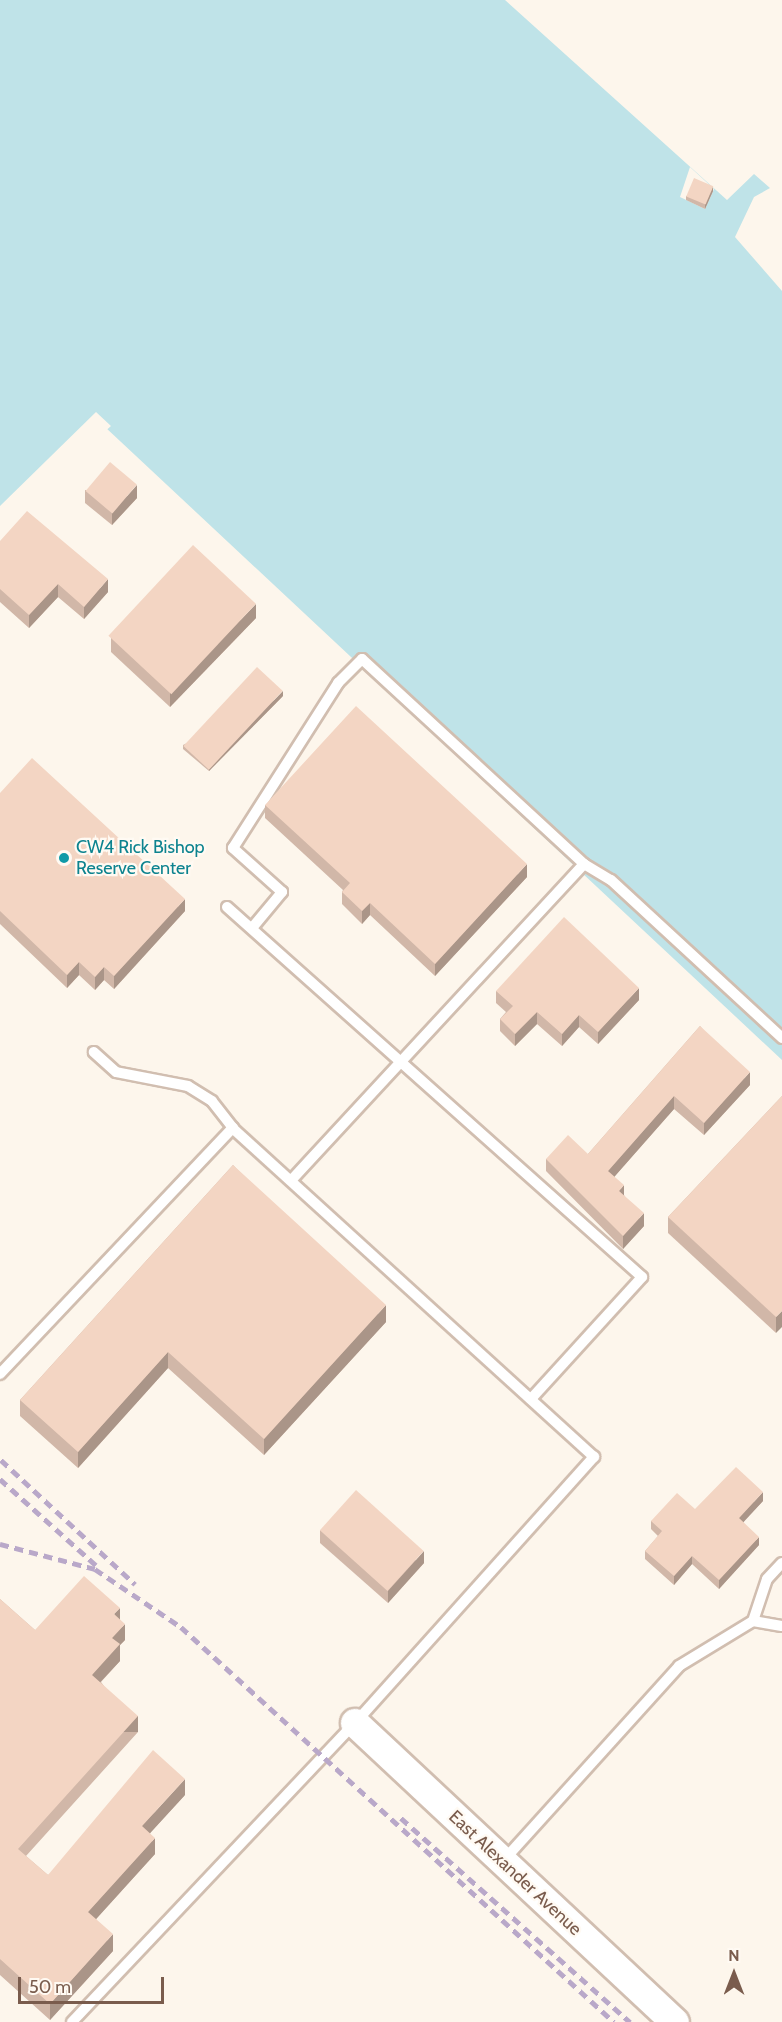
<!DOCTYPE html>
<html>
<head>
<meta charset="utf-8">
<style>
	body { margin:0 }
	#map { position:relative; width:782px; height:2022px; overflow:hidden; background:#fdf6ec; font-family:Cabin,sans-serif }
	div>[style] { position:absolute }
	[style*='--x'] { left:calc(var(--x)*1px); top:calc(var(--y)*1px); width:calc(var(--w)*1px); rotate:calc(var(--a)*1deg) }
	.water>* { inset:0; background:#bfe3e8 }
	.pier>* { inset:0; background:#fdf6ec }
	.roads { filter:drop-shadow(2px 0 #d1beb0) drop-shadow(-2px 0 #d1beb0) drop-shadow(0 2px #d1beb0) drop-shadow(0 -2px #d1beb0) }
	.lane>* { height:10px; margin:-5px; padding:0 5px; transform-origin:5px; border-radius:5px; background:#fff }
	.secondary>* { height:28px; margin:-14px; padding:0 14px; transform-origin:14px; border-radius:14px; background:#fff }
	.rail>* { height:4.5px; margin-top:-2.25px; transform-origin:0; background:repeating-linear-gradient(90deg,#b9a8c9 0 9px,transparent 0 15px) }
	.wall>* { inset:0; background:#d1b7a8 }
	.shaded-wall>* { inset:0; background:#aa9588; transform-origin:0 0 }
	.building>* { inset:0; background:#f3d5c3; transform-origin:0 0 }
	.dots>* { width:16px; height:16px; translate:-50% -50%; box-sizing:border-box; border:3px solid #fffaf3; border-radius:50% }
	span { translate:-50% -50%; white-space:nowrap; text-align:center; line-height:1.15; -webkit-text-stroke:4.5px #fffaf3; paint-order:stroke }
	.culture-label { font-size:18px; color:#0d838f }
	.left { translate:0 -50%; text-align:left }
	.street-label { font-size:18px; color:#7a5c4d }
	.north { position:absolute; left:704px; top:1944px; width:60px; height:60px; -webkit-text-stroke:4px #fffaf3; paint-order:stroke; rotate:0deg; font-size:16px; font-weight:700; line-height:24px; text-align:center; color:#7a5c4d }
	.north::after { content:''; display:block; margin:auto; width:21px; height:27px; background:#7a5c4d; clip-path:polygon(50% 0,100% 100%,50% 72%,0 100%) }
	.scale { position:absolute; left:18px; top:1977px; width:146px; height:27px; box-sizing:border-box; border:3px solid #7a5c4d; border-top:0; padding-left:8px; font-size:18px; line-height:21px; white-space:nowrap; color:#7a5c4d; -webkit-text-stroke:4px #fffaf3; paint-order:stroke }
</style>
</head>
<body>
<div id="map">
	<div class="water">
		<div style="clip-path:polygon(0 0,505px 0,727px 200px,754px 174px,770px 188px,758px 200px,756px 220px,761px 234px,782px 253px,782px 1060px,105px 427px,42px 484px,0 535px)"></div>
	</div>
	<div class="pier">
		<div style="clip-path:polygon(690px 167px,714px 189px,705px 209px,680px 197px)"></div>
		<div style="clip-path:polygon(770px 188px,761px 202px,759px 220px,782px 249px,782px 291px,735px 237px,754px 197px)"></div>
		<div style="clip-path:polygon(96px 412px,111px 426px,44px 486px,0 538px,0 506px)"></div>
	</div>
	<div class="roads">
		<div class="lane">
			<div style="--x:584;--y:864;--w:31;--a:31"></div>
			<div style="--x:611;--y:880;--w:233;--a:42.7"></div>
			<div style="--x:227;--y:907;--w:556;--a:41.72"></div>
			<div style="--x:642;--y:1277;--w:165;--a:132.3"></div>
			<div style="--x:252;--y:928;--w:47;--a:-50.2"></div>
			<div style="--x:282;--y:892;--w:66;--a:-138.1"></div>
			<div style="--x:233;--y:848;--w:196;--a:-57.5"></div>
			<div style="--x:338;--y:683;--w:34;--a:-45"></div>
			<div style="--x:362;--y:659;--w:302;--a:42.7"></div>
			<div style="--x:584;--y:864;--w:428;--a:132.8"></div>
			<div style="--x:0;--y:1374;--w:339;--a:-46.6"></div>
			<div style="--x:753;--y:1621;--w:44;--a:-71.6"></div>
			<div style="--x:767;--y:1579;--w:22;--a:-47"></div>
			<div style="--x:504;--y:1860;--w:261;--a:-47.9"></div>
			<div style="--x:679;--y:1666;--w:87;--a:-31.3"></div>
			<div style="--x:753;--y:1621;--w:29;--a:10"></div>
			<div style="--x:72;--y:2022;--w:412;--a:-46.6"></div>
			<div style="--x:355;--y:1723;--w:358;--a:-48.1"></div>
			<div style="--x:594;--y:1457;--w:488;--a:-137.7"></div>
			<div style="--x:233;--y:1128;--w:34;--a:-128"></div>
			<div style="--x:212;--y:1101;--w:28;--a:-148"></div>
			<div style="--x:188;--y:1086;--w:73;--a:-169"></div>
			<div style="--x:116;--y:1072;--w:30;--a:-138"></div>
		</div>
		<div class="secondary">
			<div style="--x:355;--y:1723;--w:438;--a:43.1"></div>
		</div>
	</div>
	<div class="rail">
		<div style="--x:1;--y:1460;--w:183;--a:42.8"></div>
		<div style="--x:0;--y:1479;--w:129;--a:41.9"></div>
		<div style="--x:0;--y:1544;--w:98;--a:14.7"></div>
		<div style="--x:95;--y:1569;--w:104;--a:34"></div>
		<div style="--x:181;--y:1627;--w:586;--a:42.37"></div>
		<div style="--x:401;--y:1818;--w:307;--a:41.7"></div>
	</div>
	<div class="wall">
		<div style="clip-path:polygon(713px 191px,705px 209px,686px 200px,686px 196px)"></div>
		<div style="clip-path:polygon(85px 490px,137px 498px,112px 525px,85px 503px)"></div>
		<div style="clip-path:polygon(0 541px,108px 592px,84px 619px,58px 597px,29px 628px,0 602px)"></div>
		<div style="clip-path:polygon(256px 618px,170px 707px,111px 652px,111px 638px)"></div>
		<div style="clip-path:polygon(283px 696px,209px 771px,183px 749px,183px 745px)"></div>
		<div style="clip-path:polygon(0 793px,185px 911px,114px 989px,104px 980px,95px 990px,79px 975px,67px 988px,0 924px)"></div>
		<div style="clip-path:polygon(265px 805px,527px 877px,435px 976px,370px 915px,362px 924px,342px 904px,342px 892px,343px 890px,265px 818px)"></div>
		<div style="clip-path:polygon(496px 991px,639px 1000px,598px 1044px,579px 1027px,562px 1046px,537px 1024px,515px 1046px,500px 1031px,500px 1019px,506px 1012px,496px 1003px)"></div>
		<div style="clip-path:polygon(700px 1026px,750px 1085px,704px 1135px,674px 1109px,614px 1177px,624px 1195px,644px 1226px,623px 1249px,546px 1171px,546px 1159px,588px 1154px)"></div>
		<div style="clip-path:polygon(782px 1096px,776px 1333px,668px 1233px,668px 1217px)"></div>
		<div style="clip-path:polygon(233px 1165px,386px 1322px,264px 1455px,168px 1368px,78px 1468px,20px 1416px,20px 1400px)"></div>
		<div style="clip-path:polygon(763px 1501px,743px 1522px,759px 1545px,719px 1589px,692px 1564px,674px 1585px,645px 1559px,645px 1551px,658px 1536px,651px 1529px,651px 1521px,695px 1509px)"></div>
		<div style="clip-path:polygon(320px 1530px,424px 1563px,388px 1603px,320px 1543px)"></div>
		<div style="clip-path:polygon(0 1599px,35px 1630px,120px 1620px,125px 1640px,120px 1645px,120px 1661px,101px 1682px,138px 1732px,26px 1856px,48px 1875px,185px 1795px,150px 1833px,155px 1854px,96px 1919px,113px 1951px,50px 2020px,0 1975px)"></div>
	</div>
	<div class="shaded-wall">
		<div style="clip-path:polygon(713px 186px,713px 191px,705px 209px,705px 204px)"></div>
		<div style="clip-path:polygon(137px 485px,137px 498px,112px 525px,112px 513px)"></div>
		<div style="clip-path:polygon(108px 579px,108px 592px,84px 619px,84px 607px)"></div>
		<div style="clip-path:polygon(58px 584px,58px 597px,29px 628px,29px 615px)"></div>
		<div style="clip-path:polygon(256px 604px,256px 618px,170px 707px,170px 693px)"></div>
		<div style="clip-path:polygon(283px 691px,283px 696px,209px 771px,209px 767px)"></div>
		<div style="clip-path:polygon(527px 864px,527px 877px,435px 976px,435px 964px)"></div>
		<div style="clip-path:polygon(185px 899px,185px 911px,114px 989px,114px 976px)"></div>
		<div style="clip-path:polygon(370px 903px,370px 915px,362px 924px,362px 911px)"></div>
		<div style="clip-path:polygon(79px 962px,79px 975px,67px 988px,67px 975px)"></div>
		<div style="clip-path:polygon(104px 967px,104px 980px,95px 990px,95px 977px)"></div>
		<div style="clip-path:polygon(639px 988px,639px 1000px,598px 1044px,598px 1032px)"></div>
		<div style="clip-path:polygon(537px 1012px,537px 1024px,515px 1046px,515px 1034px)"></div>
		<div style="clip-path:polygon(579px 1015px,579px 1027px,562px 1046px,562px 1034px)"></div>
		<div style="clip-path:polygon(750px 1072px,750px 1085px,704px 1135px,704px 1123px)"></div>
		<div style="clip-path:polygon(674px 1096px,674px 1109px,608px 1184px,608px 1171px)"></div>
		<div style="clip-path:polygon(624px 1185px,624px 1198px,619px 1191px)"></div>
		<div style="clip-path:polygon(644px 1213px,644px 1226px,623px 1249px,623px 1236px)"></div>
		<div style="clip-path:polygon(386px 1305px,386px 1322px,264px 1455px,264px 1439px)"></div>
		<div style="clip-path:polygon(782px 1311px,782px 1327px,776px 1333px,776px 1317px)"></div>
		<div style="clip-path:polygon(168px 1352px,168px 1368px,78px 1468px,78px 1452px)"></div>
		<div style="clip-path:polygon(763px 1492px,763px 1501px,739px 1527px,739px 1518px)"></div>
		<div style="clip-path:polygon(759px 1537px,759px 1545px,719px 1589px,719px 1580px)"></div>
		<div style="clip-path:polygon(424px 1551px,424px 1563px,388px 1603px,388px 1591px)"></div>
		<div style="clip-path:polygon(692px 1556px,692px 1564px,674px 1585px,674px 1576px)"></div>
		<div style="clip-path:polygon(120px 1608px,120px 1624px,114px 1614px)"></div>
		<div style="clip-path:polygon(125px 1624px,125px 1640px,120px 1645px,120px 1661px,92px 1691px,92px 1675px,112px 1638px)"></div>
		<div style="left:138px;top:1716px;width:16px;height:179px;rotate:90deg"></div>
		<div style="clip-path:polygon(185px 1779px,185px 1795px,142px 1842px,142px 1826px)"></div>
		<div style="clip-path:polygon(155px 1838px,155px 1854px,88px 1928px,88px 1912px)"></div>
		<div style="clip-path:polygon(113px 1934px,113px 1951px,50px 2020px,50px 2004px)"></div>
	</div>
	<div class="building">
		<div style="left:694px;top:178px;width:21px;height:20px;rotate:23deg"></div>
		<div style="left:110px;top:462px;width:35px;height:38px;rotate:40deg"></div>
		<div style="clip-path:polygon(27px 511px,108px 579px,84px 607px,58px 584px,29px 615px,0 589px,0 541px)"></div>
		<div style="left:193px;top:545px;width:86px;height:124px;rotate:43deg"></div>
		<div style="left:257px;top:667px;width:35px;height:108px;rotate:43deg"></div>
		<div style="clip-path:polygon(356px 706px,527px 864px,435px 964px,370px 903px,362px 911px,342px 892px,350px 883px,265px 805px)"></div>
		<div style="clip-path:polygon(32px 758px,185px 899px,114px 976px,104px 967px,95px 977px,79px 962px,67px 975px,0 911px,0 793px)"></div>
		<div style="clip-path:polygon(564px 917px,639px 988px,598px 1032px,579px 1015px,562px 1034px,537px 1012px,515px 1034px,500px 1019px,513px 1006px,496px 991px)"></div>
		<div style="clip-path:polygon(700px 1026px,750px 1072px,704px 1123px,674px 1096px,608px 1171px,624px 1185px,619px 1191px,644px 1213px,623px 1236px,546px 1159px,568px 1135px,588px 1154px)"></div>
		<div style="clip-path:polygon(782px 1096px,782px 1311px,776px 1317px,668px 1217px)"></div>
		<div style="clip-path:polygon(233px 1165px,386px 1305px,264px 1439px,168px 1352px,78px 1452px,20px 1400px)"></div>
		<div style="clip-path:polygon(736px 1467px,763px 1492px,739px 1518px,759px 1537px,719px 1580px,692px 1556px,674px 1576px,645px 1551px,662px 1531px,651px 1521px,677px 1493px,695px 1509px)"></div>
		<div style="left:356px;top:1490px;width:91px;height:54px;rotate:42deg"></div>
		<div style="clip-path:polygon(84px 1576px,120px 1608px,114px 1614px,125px 1624px,112px 1638px,120px 1644px,92px 1675px,138px 1716px,18px 1849px,48px 1875px,153px 1750px,185px 1779px,142px 1826px,155px 1838px,88px 1912px,113px 1934px,50px 2004px,0 1959px,0 1599px,35px 1630px)"></div>
	</div>
	<div class="dots">
		<div style="left:64px;top:858px;background:#0f9aa8"></div>
	</div>
	<div class="culture-label">
		<span class="left" style="left:76px;top:858px">CW4 Rick Bishop<br>Reserve Center</span>
	</div>
	<div class="street-label">
		<span style="left:515px;top:1873px;rotate:43deg">East Alexander Avenue</span>
	</div>
	<div class="north">N</div>
	<div class="scale">50 m</div>
</div>
</body>
</html>
